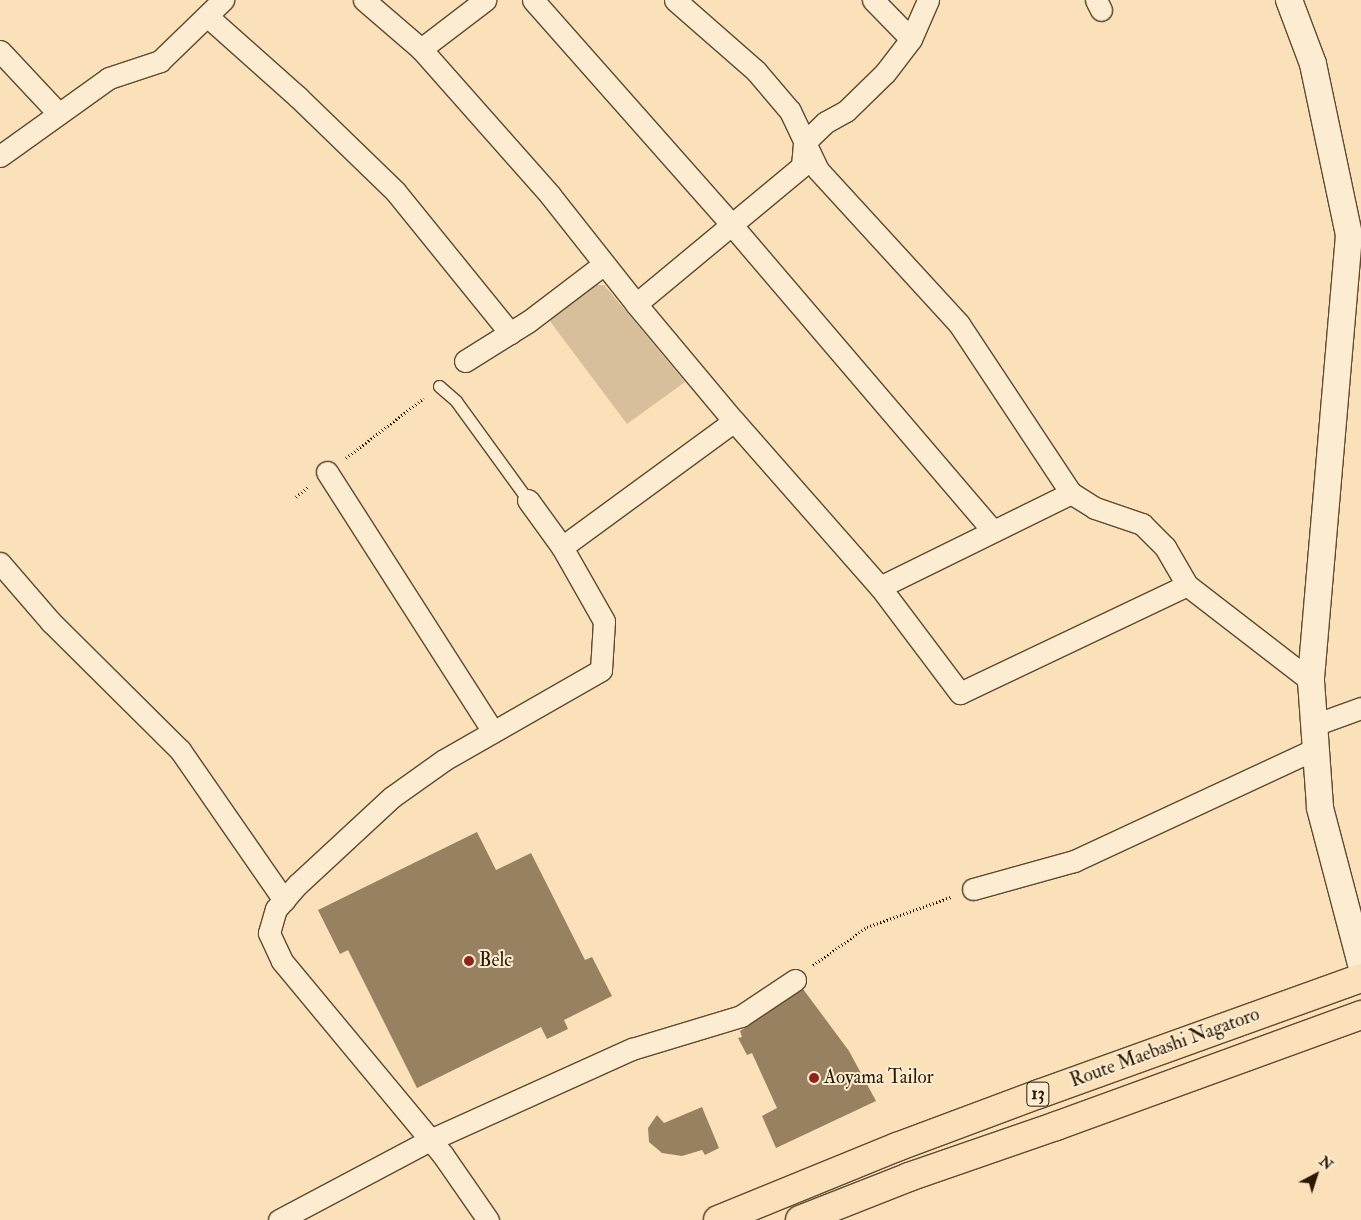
<!DOCTYPE html>
<html>
<head>
<meta charset="utf-8">
<style>
	body { margin:0 }
	#map { position:relative; width:1361px; height:1220px; overflow:hidden; background:#fbe1ba; font-family:"IM FELL Double Pica",serif }
	div>[style] { position:absolute }
	[style*='--x'] { left:calc(var(--x)*1px); top:calc(var(--y)*1px); width:calc(var(--w)*1px); rotate:calc(var(--a)*1deg) }
	.green>* { inset:0; background:#d7bf9b }
	.building>* { inset:0; background:#978161 }
	.path>* { height:3px; margin-top:-1.5px; transform-origin:0; background:repeating-linear-gradient(90deg,#2a1801 0 1px,transparent 0 3.5px) }
	.roads { filter:drop-shadow(1px 0 #5e4a2f) drop-shadow(-1px 0 #5e4a2f) drop-shadow(0 1px #5e4a2f) drop-shadow(0 -1px #5e4a2f) }
	.service>* { height:11px; margin:-5.5px; padding:0 5.5px; transform-origin:5.5px; border-radius:5.5px; background:#fcecd2 }
	.minor>* { height:21px; margin:-10.5px; padding:0 10.5px; transform-origin:10.5px; border-radius:10.5px; background:#fcecd2 }
	.tertiary>* { height:26px; margin:-13px; padding:0 13px; transform-origin:13px; border-radius:13px; background:#fcecd2 }
	.primary>* { height:28px; margin:-14px; padding:0 14px; transform-origin:14px; border-radius:14px; background:#fbe1ba }
	.dots>* { width:14px; height:14px; translate:-50% -50%; box-sizing:border-box; border:2px solid #fcecd2; border-radius:50% }
	span { translate:-50% -50%; white-space:nowrap; text-align:center; line-height:1.15; -webkit-text-stroke:4px #fcecd2; paint-order:stroke }
	.shield-label span { padding:1px 4px; background:#fcecd2; border:1px solid; border-radius:4px; -webkit-text-stroke-width:0 }
	.shield-label { font-size:18px; color:#2a1801; font-weight:700 }
	.poi-label { font-size:19px; color:#2a1801 }
	.left { translate:0 -50%; text-align:left }
	.street-label { font-size:19px; color:#2a1801 }
	.north { position:absolute; left:1291px; top:1150px; width:50px; height:50px; -webkit-text-stroke:4px #fcecd2; paint-order:stroke; rotate:40deg; font-size:14px; font-weight:700; line-height:20px; text-align:center; color:#2a1801 }
	.north::after { content:''; display:block; margin:auto; width:18px; height:22px; background:#2a1801; clip-path:polygon(50% 0,100% 100%,50% 72%,0 100%) }
</style>
</head>
<body>
<div id="map">
	<div class="green">
		<div style="clip-path:polygon(595px 285px,604px 285px,685px 382px,627px 424px,549px 320px)"></div>
	</div>
	<div class="building">
		<div style="clip-path:polygon(477px 832px,496px 870px,531px 853px,585px 960px,592px 957px,612px 996px,564px 1020px,568px 1029px,547px 1039px,541px 1027px,417px 1088px,348px 950px,340px 954px,318px 910px)"></div>
		<div style="clip-path:polygon(803px 989px,849px 1051px,876px 1101px,776px 1148px,762px 1116px,777px 1108px,752px 1053px,747px 1055px,738px 1038px,742px 1037px,740px 1031px)"></div>
		<div style="clip-path:polygon(702px 1107px,719px 1148px,705px 1155px,702px 1150px,682px 1156px,662px 1153px,649px 1142px,648px 1128px,657px 1115px,664px 1123px)"></div>
	</div>
	<div class="path">
		<div style="--x:346;--y:458;--w:98;--a:-37.6"></div>
		<div style="--x:296;--y:497;--w:17;--a:-40"></div>
		<div style="--x:813;--y:965;--w:66;--a:-35.1"></div>
		<div style="--x:867;--y:927;--w:89;--a:-19.7"></div>
	</div>
	<div class="roads">
		<div class="service">
			<div style="--x:439;--y:386;--w:23;--a:41"></div>
			<div style="--x:456;--y:401;--w:122;--a:54"></div>
		</div>
		<div class="minor">
			<div style="--x:364;--y:0;--w:75;--a:40.7"></div>
			<div style="--x:421;--y:49;--w:195;--a:48.5"></div>
			<div style="--x:550;--y:195;--w:139;--a:51.7"></div>
			<div style="--x:636;--y:304;--w:153;--a:50.1"></div>
			<div style="--x:734;--y:421;--w:221;--a:48.7"></div>
			<div style="--x:880;--y:587;--w:133;--a:53"></div>
			<div style="--x:960;--y:693;--w:251;--a:-25.4"></div>
			<div style="--x:533;--y:0;--w:298;--a:48.5"></div>
			<div style="--x:730;--y:223;--w:405;--a:49.5"></div>
			<div style="--x:675;--y:0;--w:108;--a:41.2"></div>
			<div style="--x:756;--y:71;--w:52;--a:49.6"></div>
			<div style="--x:790;--y:111;--w:65;--a:64.6"></div>
			<div style="--x:818;--y:170;--w:209;--a:47.5"></div>
			<div style="--x:959;--y:324;--w:203;--a:56.5"></div>
			<div style="--x:1071;--y:493;--w:28;--a:32"></div>
			<div style="--x:1095;--y:508;--w:50;--a:18.8"></div>
			<div style="--x:1142;--y:524;--w:33;--a:45"></div>
			<div style="--x:1165;--y:547;--w:44;--a:59.9"></div>
			<div style="--x:1187;--y:585;--w:157;--a:37.7"></div>
			<div style="--x:873;--y:0;--w:54;--a:45.7"></div>
			<div style="--x:1096;--y:0;--w:11;--a:63"></div>
			<div style="--x:207;--y:16;--w:122;--a:41.7"></div>
			<div style="--x:298;--y:97;--w:135;--a:44.1"></div>
			<div style="--x:395;--y:191;--w:183;--a:51"></div>
			<div style="--x:421;--y:49;--w:81;--a:-37.4"></div>
			<div style="--x:0;--y:51;--w:86;--a:46.9"></div>
			<div style="--x:0;--y:156;--w:134;--a:-35.6"></div>
			<div style="--x:109;--y:78;--w:54;--a:-18.4"></div>
			<div style="--x:160;--y:61;--w:88;--a:-44.1"></div>
			<div style="--x:636;--y:304;--w:216;--a:-39.7"></div>
			<div style="--x:802;--y:166;--w:23;--a:-85"></div>
			<div style="--x:804;--y:143;--w:30;--a:-44"></div>
			<div style="--x:826;--y:122;--w:23;--a:-29"></div>
			<div style="--x:846;--y:111;--w:54;--a:-44.3"></div>
			<div style="--x:885;--y:73;--w:43;--a:-52.6"></div>
			<div style="--x:911;--y:39;--w:43;--a:-66.4"></div>
			<div style="--x:465;--y:361;--w:75;--a:-32"></div>
			<div style="--x:529;--y:321;--w:94;--a:-37.2"></div>
			<div style="--x:327;--y:472;--w:308;--a:57.4"></div>
			<div style="--x:528;--y:500;--w:58;--a:54.1"></div>
			<div style="--x:0;--y:563;--w:78;--a:49.2"></div>
			<div style="--x:51;--y:622;--w:182;--a:44.8"></div>
			<div style="--x:180;--y:750;--w:183;--a:55.3"></div>
			<div style="--x:880;--y:587;--w:213;--a:-26.2"></div>
			<div style="--x:1314;--y:725;--w:50;--a:-19.9"></div>
			<div style="--x:973;--y:889;--w:105;--a:-15.5"></div>
			<div style="--x:1074;--y:861;--w:266;--a:-24.9"></div>
			<div style="--x:279;--y:1220;--w:171;--a:-27.9"></div>
			<div style="--x:430;--y:1140;--w:222;--a:-24.3"></div>
			<div style="--x:632;--y:1049;--w:114;--a:-16.8"></div>
			<div style="--x:741;--y:1016;--w:65;--a:-33.7"></div>
			<div style="--x:488;--y:1220;--w:79;--a:-124.7"></div>
			<div style="--x:443;--y:1155;--w:252;--a:-129.7"></div>
			<div style="--x:282;--y:961;--w:31;--a:-115"></div>
			<div style="--x:269;--y:933;--w:25;--a:-74"></div>
			<div style="--x:276;--y:909;--w:33;--a:-49"></div>
			<div style="--x:298;--y:884;--w:128;--a:-42.8"></div>
			<div style="--x:392;--y:797;--w:64;--a:-35.4"></div>
			<div style="--x:444;--y:760;--w:181;--a:-29.8"></div>
			<div style="--x:601;--y:670;--w:49;--a:-86.5"></div>
			<div style="--x:604;--y:621;--w:85;--a:-119.6"></div>
			<div style="--x:562;--y:547;--w:213;--a:-36.2"></div>
		</div>
		<div class="tertiary">
			<div style="--x:1289;--y:0;--w:68;--a:69.4"></div>
			<div style="--x:1313;--y:64;--w:175;--a:78.1"></div>
			<div style="--x:1349;--y:235;--w:448;--a:94.9"></div>
			<div style="--x:1311;--y:681;--w:127;--a:85.9"></div>
			<div style="--x:1320;--y:808;--w:161;--a:75.3"></div>
		</div>
		<div class="primary">
			<div style="--x:718;--y:1220;--w:193;--a:-22.2"></div>
			<div style="--x:897;--y:1147;--w:152;--a:-20.5"></div>
			<div style="--x:1039;--y:1094;--w:342;--a:-19.8"></div>
			<div style="--x:800;--y:1220;--w:117;--a:-21.5"></div>
			<div style="--x:909;--y:1177;--w:156;--a:-19.1"></div>
			<div style="--x:1056;--y:1126;--w:325;--a:-20"></div>
		</div>
	</div>
	<div class="dots">
		<div style="left:469px;top:961px;background:#8f2418"></div>
		<div style="left:814px;top:1078px;background:#8f2418"></div>
	</div>
	<div class="shield-label">
		<span style="left:1038px;top:1094px">13</span>
	</div>
	<div class="poi-label">
		<span class="left" style="left:479px;top:961px">Belc</span>
		<span class="left" style="left:824px;top:1078px">Aoyama Tailor</span>
	</div>
	<div class="street-label">
		<span style="left:1165px;top:1048px;rotate:-20deg">Route Maebashi Nagatoro</span>
	</div>
	<div class="north">N</div>
</div>
</body>
</html>
